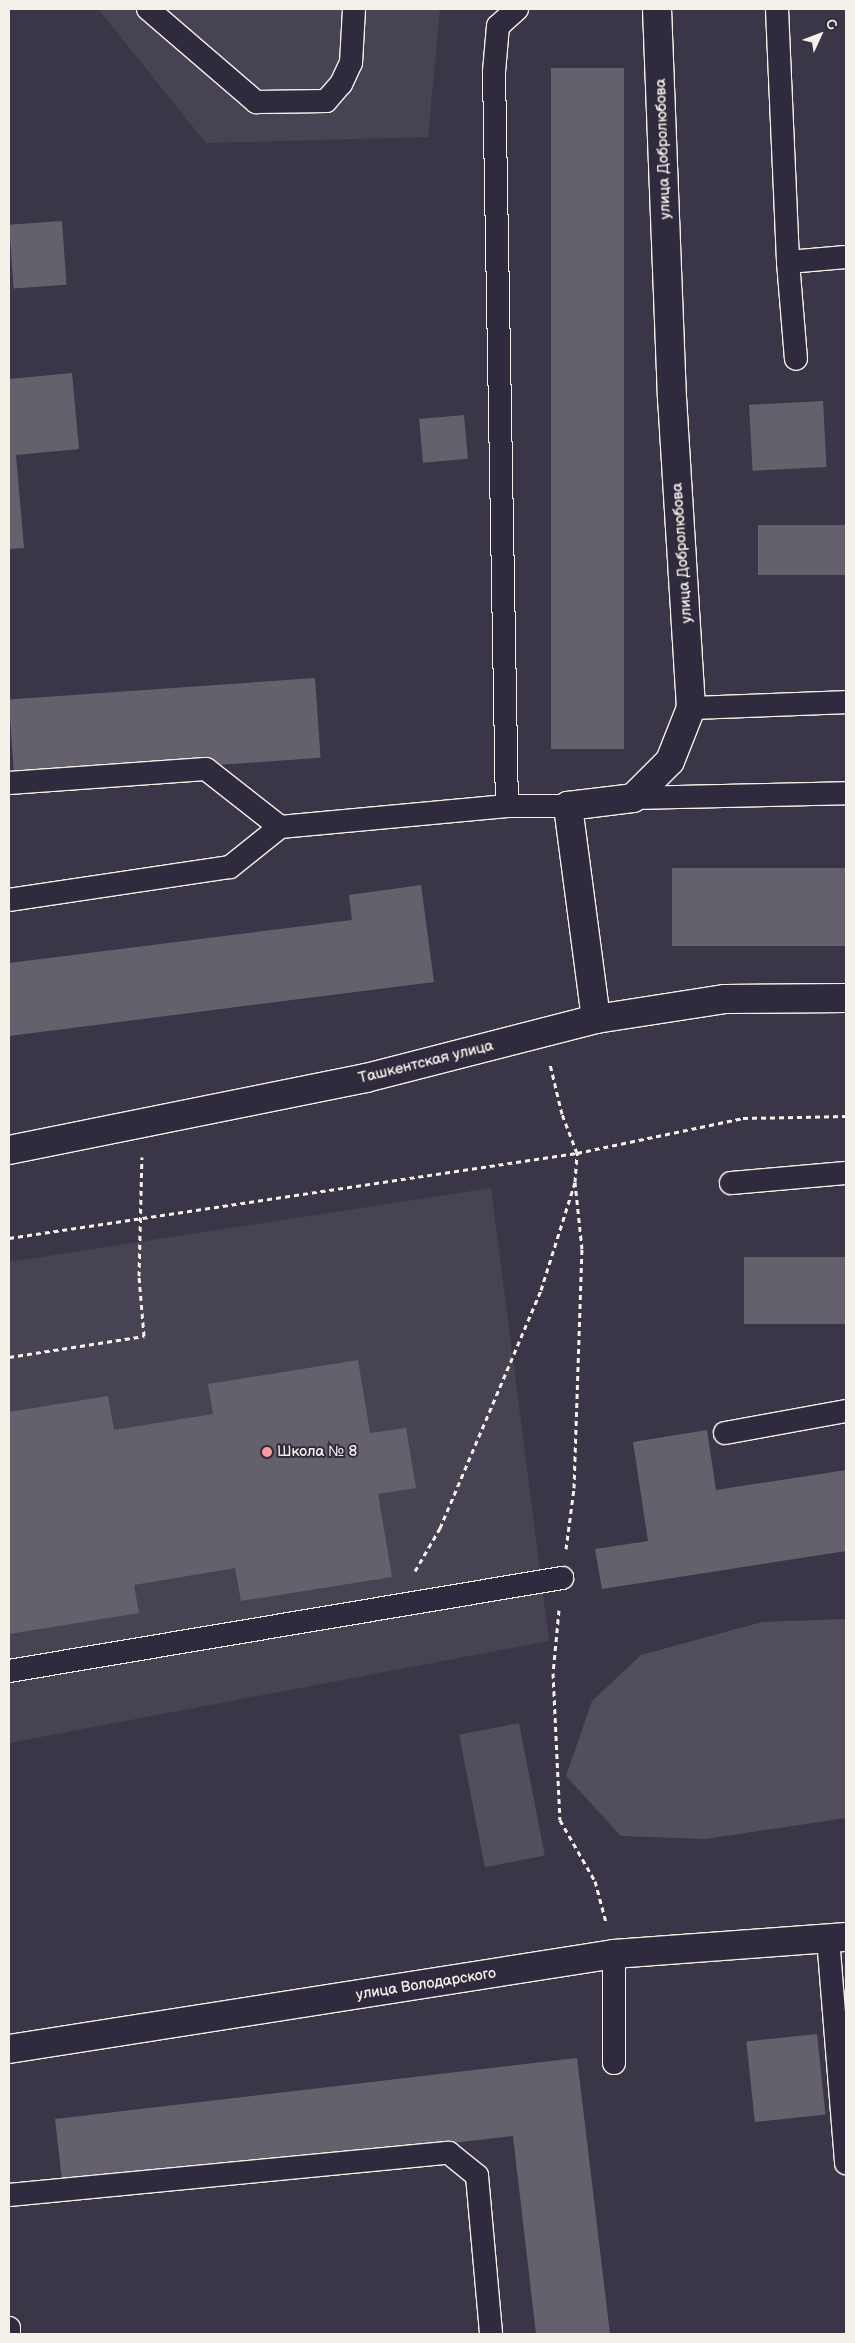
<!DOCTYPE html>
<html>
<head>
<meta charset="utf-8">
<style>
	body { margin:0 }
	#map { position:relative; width:855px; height:2343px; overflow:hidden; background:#3b3647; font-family:"Balsamiq Sans",sans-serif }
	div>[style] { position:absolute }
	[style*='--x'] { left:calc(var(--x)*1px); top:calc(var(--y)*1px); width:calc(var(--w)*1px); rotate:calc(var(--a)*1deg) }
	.built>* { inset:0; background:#484352 }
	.green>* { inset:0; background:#534e5c; transform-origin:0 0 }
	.building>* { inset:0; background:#65616c; transform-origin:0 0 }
	.path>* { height:3px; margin-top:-1.5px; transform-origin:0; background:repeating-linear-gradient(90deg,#f4f1e8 0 5px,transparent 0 9px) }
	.roads { filter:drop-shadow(1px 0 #f4f1e8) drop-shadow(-1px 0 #f4f1e8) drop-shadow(0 1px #f4f1e8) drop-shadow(0 -1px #f4f1e8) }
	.lane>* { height:22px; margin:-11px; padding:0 11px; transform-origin:11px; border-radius:11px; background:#2f2a3d }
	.street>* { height:28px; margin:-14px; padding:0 14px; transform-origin:14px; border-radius:14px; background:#2f2a3d }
	.dots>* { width:14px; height:14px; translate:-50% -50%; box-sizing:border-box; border:2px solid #2f2a3d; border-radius:50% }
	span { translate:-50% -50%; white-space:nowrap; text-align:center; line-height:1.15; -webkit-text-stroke:4px #2f2a3d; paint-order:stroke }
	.street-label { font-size:15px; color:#f4f1e8 }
	.poi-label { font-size:15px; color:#f4f1e8 }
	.left { translate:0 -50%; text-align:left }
	.frame { position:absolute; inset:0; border:10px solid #f4f1e8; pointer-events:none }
	.north { position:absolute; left:795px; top:10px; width:50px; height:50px; -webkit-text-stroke:4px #2f2a3d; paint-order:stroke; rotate:47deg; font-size:14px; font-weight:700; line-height:20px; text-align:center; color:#f4f1e8 }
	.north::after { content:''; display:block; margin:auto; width:18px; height:22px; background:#f4f1e8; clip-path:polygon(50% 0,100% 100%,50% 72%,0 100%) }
</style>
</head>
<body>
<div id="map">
	<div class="built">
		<div style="clip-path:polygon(98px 9px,440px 9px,428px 137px,206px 143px)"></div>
		<div style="clip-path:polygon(491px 1188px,549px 1641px,9px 1743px,9px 1262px)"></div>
	</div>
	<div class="green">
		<div style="clip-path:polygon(846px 1619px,846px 1818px,705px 1839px,621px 1836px,566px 1776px,592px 1701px,641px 1655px,762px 1622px)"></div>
		<div style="left:519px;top:1723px;width:135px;height:61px;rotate:79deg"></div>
	</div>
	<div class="building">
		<div style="left:551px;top:68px;width:73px;height:681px"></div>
		<div style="left:62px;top:221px;width:64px;height:53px;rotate:86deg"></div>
		<div style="clip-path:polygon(72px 373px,79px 449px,16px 455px,24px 548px,9px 549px,9px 379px)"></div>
		<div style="left:823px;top:401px;width:66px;height:74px;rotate:87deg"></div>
		<div style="left:464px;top:415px;width:44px;height:45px;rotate:85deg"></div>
		<div style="left:846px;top:525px;width:50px;height:88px;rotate:90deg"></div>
		<div style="left:315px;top:678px;width:80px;height:307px;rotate:86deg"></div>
		<div style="left:846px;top:868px;width:78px;height:174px;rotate:90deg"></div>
		<div style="clip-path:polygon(421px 885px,434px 982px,9px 1036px,9px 963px,352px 920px,349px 895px)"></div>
		<div style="left:846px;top:1257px;width:67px;height:102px;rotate:90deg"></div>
		<div style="clip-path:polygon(358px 1360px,370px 1433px,406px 1428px,416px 1488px,378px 1494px,392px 1577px,241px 1601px,235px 1568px,134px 1585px,139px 1613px,9px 1634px,9px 1412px,108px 1396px,114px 1430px,213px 1414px,208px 1384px)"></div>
		<div style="clip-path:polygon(707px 1430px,716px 1490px,846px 1470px,846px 1551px,602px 1589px,595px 1549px,648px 1541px,633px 1442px)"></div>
		<div style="left:817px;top:2034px;width:81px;height:71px;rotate:84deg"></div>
		<div style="clip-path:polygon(577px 2058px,610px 2334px,536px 2334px,513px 2136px,63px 2189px,55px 2119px)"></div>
	</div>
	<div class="path">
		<div style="--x:9;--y:1238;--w:574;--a:-8.51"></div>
		<div style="--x:577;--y:1153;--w:170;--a:-11.9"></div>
		<div style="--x:743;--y:1118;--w:103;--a:-1.1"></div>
		<div style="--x:9;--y:1357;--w:137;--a:-8.8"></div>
		<div style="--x:144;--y:1336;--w:60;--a:-94.8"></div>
		<div style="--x:139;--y:1276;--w:119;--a:-88.6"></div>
		<div style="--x:566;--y:1549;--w:62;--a:-82.5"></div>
		<div style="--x:574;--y:1488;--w:239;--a:-88.1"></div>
		<div style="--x:582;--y:1249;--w:67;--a:-96"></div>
		<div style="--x:415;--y:1571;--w:50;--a:-59.8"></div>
		<div style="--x:440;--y:1528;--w:259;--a:-67"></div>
		<div style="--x:541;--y:1290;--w:113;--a:-72.5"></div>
		<div style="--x:575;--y:1182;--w:29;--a:-86"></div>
		<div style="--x:577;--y:1153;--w:42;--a:-111"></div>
		<div style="--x:562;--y:1114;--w:51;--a:-103.5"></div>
		<div style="--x:559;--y:1610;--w:63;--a:95.4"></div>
		<div style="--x:553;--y:1673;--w:147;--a:87.3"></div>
		<div style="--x:560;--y:1820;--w:70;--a:60.2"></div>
		<div style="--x:595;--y:1881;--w:42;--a:75"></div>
	</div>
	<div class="roads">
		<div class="lane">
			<div style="--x:148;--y:9;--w:143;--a:40.7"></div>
			<div style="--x:256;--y:102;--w:70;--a:-0.8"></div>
			<div style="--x:326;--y:101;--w:23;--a:-49"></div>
			<div style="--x:341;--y:84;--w:23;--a:-65"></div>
			<div style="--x:351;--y:63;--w:54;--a:-86.8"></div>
			<div style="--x:517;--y:9;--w:25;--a:138"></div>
			<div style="--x:498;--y:26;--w:46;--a:95"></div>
			<div style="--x:494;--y:72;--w:734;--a:88.99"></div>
			<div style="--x:507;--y:806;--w:61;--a:0"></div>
			<div style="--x:777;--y:9;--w:253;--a:87.5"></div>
			<div style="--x:788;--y:262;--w:58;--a:-4.9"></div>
			<div style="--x:788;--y:262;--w:97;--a:85.3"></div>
			<div style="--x:691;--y:708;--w:154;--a:-2.2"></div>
			<div style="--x:9;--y:783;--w:197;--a:-4.1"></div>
			<div style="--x:206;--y:769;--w:94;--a:38.1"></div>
			<div style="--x:280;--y:827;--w:228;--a:-5.3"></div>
			<div style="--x:633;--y:798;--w:213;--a:-1.3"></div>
			<div style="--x:9;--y:900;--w:223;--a:-8.5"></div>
			<div style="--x:230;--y:867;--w:64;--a:-38.7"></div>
			<div style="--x:731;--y:1183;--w:115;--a:-5"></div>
			<div style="--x:725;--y:1433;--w:123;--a:-10.3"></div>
			<div style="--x:9;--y:1671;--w:561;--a:-9.55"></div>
			<div style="--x:828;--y:1938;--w:226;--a:85.4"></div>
			<div style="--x:614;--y:2063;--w:109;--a:-90"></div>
			<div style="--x:9;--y:2195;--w:442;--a:-5.5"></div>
			<div style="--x:449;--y:2153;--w:36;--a:39"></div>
			<div style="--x:477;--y:2176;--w:159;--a:84.9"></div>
			<div style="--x:9;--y:2328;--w:6;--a:90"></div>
		</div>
		<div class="street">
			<div style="--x:596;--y:1019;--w:215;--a:-97.5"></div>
			<div style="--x:568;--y:806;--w:65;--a:-7"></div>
			<div style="--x:633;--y:798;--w:52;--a:-45"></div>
			<div style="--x:670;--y:761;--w:57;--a:-68.4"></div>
			<div style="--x:691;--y:708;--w:310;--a:-93.5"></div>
			<div style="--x:672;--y:399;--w:390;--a:-92.2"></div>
			<div style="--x:9;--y:1150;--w:364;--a:-11.4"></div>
			<div style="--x:366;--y:1078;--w:237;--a:-14.4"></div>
			<div style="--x:596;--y:1019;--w:131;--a:-8.8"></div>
			<div style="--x:725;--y:999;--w:121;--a:-0.5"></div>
			<div style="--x:9;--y:2049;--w:612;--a:-8.92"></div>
			<div style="--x:614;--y:1954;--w:233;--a:-4.2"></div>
		</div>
	</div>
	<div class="dots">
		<div style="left:267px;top:1452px;background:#ff9aa2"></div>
	</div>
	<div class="street-label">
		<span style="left:663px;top:149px;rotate:-92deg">улица Добролюбова</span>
		<span style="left:682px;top:553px;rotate:-94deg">улица Добролюбова</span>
		<span style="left:426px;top:1062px;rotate:-14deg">Ташкентская улица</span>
		<span style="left:426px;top:1984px;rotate:-9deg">улица Володарского</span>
	</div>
	<div class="poi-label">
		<span class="left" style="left:277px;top:1452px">Школа № 8</span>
	</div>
	<div class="frame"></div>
	<div class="north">С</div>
</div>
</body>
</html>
